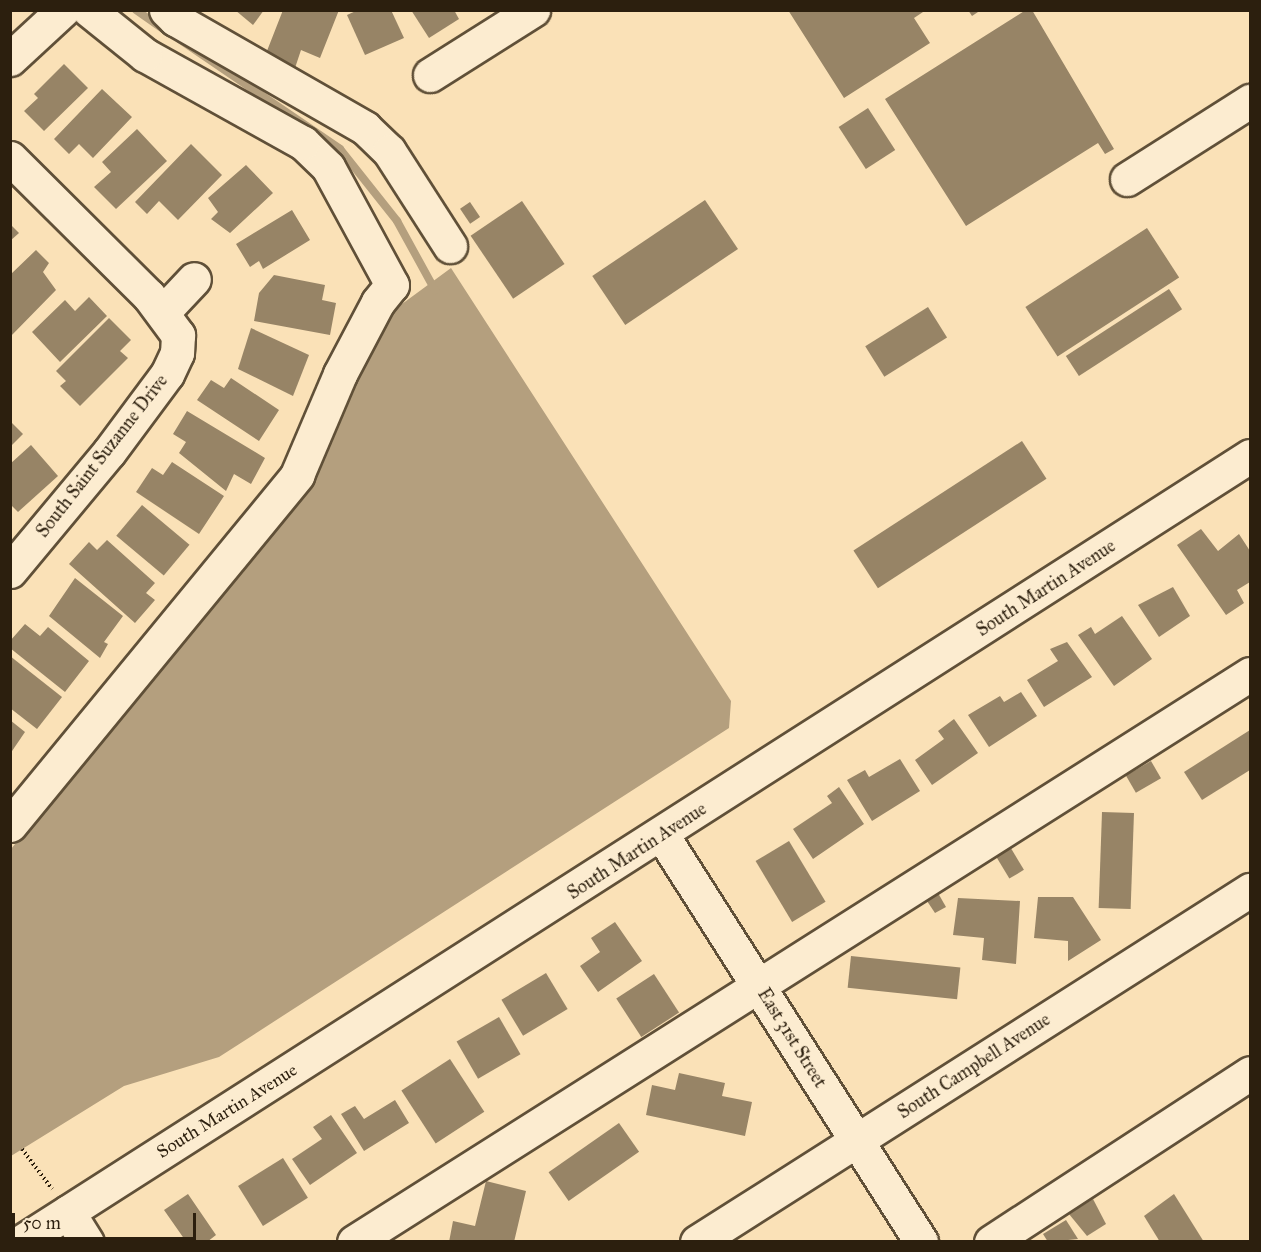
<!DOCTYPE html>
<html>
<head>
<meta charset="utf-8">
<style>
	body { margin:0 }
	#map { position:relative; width:1261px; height:1252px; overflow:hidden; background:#fae1b7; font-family:"IM FELL Great Primer",serif }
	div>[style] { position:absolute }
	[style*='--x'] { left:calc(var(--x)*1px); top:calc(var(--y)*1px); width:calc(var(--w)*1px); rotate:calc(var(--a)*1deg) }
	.water>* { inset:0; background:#b49f7e }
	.stream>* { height:8px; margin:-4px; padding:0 4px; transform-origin:4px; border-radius:4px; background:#b49f7e }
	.building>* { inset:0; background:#978466; transform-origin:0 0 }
	.path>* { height:4px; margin-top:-2px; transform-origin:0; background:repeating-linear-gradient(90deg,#2c1f0e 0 1.5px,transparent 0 4.5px) }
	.roads { filter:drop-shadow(2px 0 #605038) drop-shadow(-2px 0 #605038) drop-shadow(0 2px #605038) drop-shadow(0 -2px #605038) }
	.minor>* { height:33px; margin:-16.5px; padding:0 16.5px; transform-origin:16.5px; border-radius:16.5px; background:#fcecd0 }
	span { translate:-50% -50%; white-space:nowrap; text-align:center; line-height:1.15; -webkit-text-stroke:5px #fcecd0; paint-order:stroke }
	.street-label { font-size:18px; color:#2c1f0e }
	.frame { position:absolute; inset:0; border:12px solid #2c1f0e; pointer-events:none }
	.scale { position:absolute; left:12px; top:1213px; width:184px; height:27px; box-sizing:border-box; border:3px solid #2c1f0e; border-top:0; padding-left:8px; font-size:18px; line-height:21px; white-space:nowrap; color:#2c1f0e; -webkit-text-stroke:4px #fcecd0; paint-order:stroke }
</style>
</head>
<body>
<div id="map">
	<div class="water">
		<div style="clip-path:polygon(451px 268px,731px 701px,729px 728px,219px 1057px,124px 1086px,11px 1156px,11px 849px,311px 481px,387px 315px)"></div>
	</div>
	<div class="stream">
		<div style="--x:136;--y:10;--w:37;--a:35"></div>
		<div style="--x:179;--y:39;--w:195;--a:34.3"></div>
		<div style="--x:340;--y:149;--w:92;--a:51.6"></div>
		<div style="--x:397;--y:221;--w:79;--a:61.2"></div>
	</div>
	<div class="building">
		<div style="clip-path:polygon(235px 10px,264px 10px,253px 25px)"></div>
		<div style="clip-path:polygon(283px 10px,339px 10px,320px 58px,301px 50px,295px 68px,265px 56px)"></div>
		<div style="clip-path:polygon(358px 10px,391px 10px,404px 38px,365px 55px,347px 15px)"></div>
		<div style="clip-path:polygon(411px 10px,454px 10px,459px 19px,429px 38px)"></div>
		<div style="clip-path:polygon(788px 10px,926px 10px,914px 18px,930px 43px,844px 98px)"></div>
		<div style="clip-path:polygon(968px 10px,981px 10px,972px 16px)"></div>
		<div style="clip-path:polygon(1026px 10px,1032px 10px,1114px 149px,1105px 154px,1098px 143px,966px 226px,885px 99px)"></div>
		<div style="clip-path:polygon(64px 64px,88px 88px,44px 131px,24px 111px,38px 98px,34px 94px)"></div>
		<div style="clip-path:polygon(102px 89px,132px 117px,93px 158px,79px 144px,69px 154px,54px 139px)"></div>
		<div style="left:868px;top:108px;width:50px;height:35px;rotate:57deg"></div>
		<div style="clip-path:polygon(137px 129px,167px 161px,116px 209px,94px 187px,111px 172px,102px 162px)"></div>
		<div style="clip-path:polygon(191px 144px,222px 175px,178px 220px,159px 201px,147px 214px,135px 202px)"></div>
		<div style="clip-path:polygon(246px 165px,273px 193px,230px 233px,211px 219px,218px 212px,208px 198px)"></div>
		<div style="left:705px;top:200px;width:59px;height:136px;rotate:56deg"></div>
		<div style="left:522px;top:201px;width:76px;height:62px;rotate:56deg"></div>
		<div style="left:470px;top:202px;width:18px;height:12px;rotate:56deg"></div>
		<div style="clip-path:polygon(292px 210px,310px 240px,263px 269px,259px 261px,250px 267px,236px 244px)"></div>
		<div style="clip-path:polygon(10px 224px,19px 233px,10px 241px)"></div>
		<div style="left:1147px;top:228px;width:59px;height:145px;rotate:57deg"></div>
		<div style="clip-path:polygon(36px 250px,49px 263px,43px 272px,56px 290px,10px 337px,10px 275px)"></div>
		<div style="clip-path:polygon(274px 275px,325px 285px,322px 300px,336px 303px,330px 335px,254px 321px,259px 293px)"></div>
		<div style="left:1169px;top:289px;width:24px;height:123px;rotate:57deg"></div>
		<div style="clip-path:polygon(89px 297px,107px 316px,60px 362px,32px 332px,65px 300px,75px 311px)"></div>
		<div style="left:928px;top:307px;width:36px;height:74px;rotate:58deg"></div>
		<div style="clip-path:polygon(109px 318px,131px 340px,120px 351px,128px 358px,80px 406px,60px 386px,66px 381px,56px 371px)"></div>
		<div style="clip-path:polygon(251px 328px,309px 355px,293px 396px,238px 369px)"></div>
		<div style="clip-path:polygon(231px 378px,279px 410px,259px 441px,197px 400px,211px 380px,224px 388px)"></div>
		<div style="clip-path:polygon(187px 411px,265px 458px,251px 484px,234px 474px,226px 491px,179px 453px,186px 442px,173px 434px)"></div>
		<div style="clip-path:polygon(10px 421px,23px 434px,10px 447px)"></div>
		<div style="left:1022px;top:441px;width:45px;height:201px;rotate:57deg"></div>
		<div style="clip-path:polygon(31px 445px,58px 476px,18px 512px,10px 504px,10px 464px)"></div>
		<div style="clip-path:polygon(172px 462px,224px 496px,199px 534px,136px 492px,152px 468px,163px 475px)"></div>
		<div style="left:142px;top:505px;width:62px;height:40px;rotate:40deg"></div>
		<div style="clip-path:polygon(1201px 529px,1218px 551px,1239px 534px,1250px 551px,1250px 582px,1237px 590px,1244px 603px,1226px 615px,1177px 545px)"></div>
		<div style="clip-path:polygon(107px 540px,155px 583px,146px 593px,155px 600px,135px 623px,69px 564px,89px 542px,97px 550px)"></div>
		<div style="clip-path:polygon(75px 578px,123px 616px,104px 642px,108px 644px,100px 658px,49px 616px)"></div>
		<div style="clip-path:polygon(1173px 587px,1190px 616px,1159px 637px,1138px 605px)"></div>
		<div style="clip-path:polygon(1122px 616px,1152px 659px,1114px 686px,1078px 635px,1091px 627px,1095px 634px)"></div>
		<div style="clip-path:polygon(25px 624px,40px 636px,48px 627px,89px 661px,65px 692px,10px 648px,10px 641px)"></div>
		<div style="clip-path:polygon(1067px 642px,1092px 677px,1044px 707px,1027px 680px,1058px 661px,1050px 649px)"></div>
		<div style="clip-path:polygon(10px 656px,62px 697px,37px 729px,10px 708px)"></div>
		<div style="clip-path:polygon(1021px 692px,1037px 716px,989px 747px,968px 715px,1000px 696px,1004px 702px)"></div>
		<div style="clip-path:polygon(954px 719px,978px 753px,932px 785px,915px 760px,944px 739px,938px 731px)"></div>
		<div style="clip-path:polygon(10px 720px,25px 732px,10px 754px)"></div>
		<div style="clip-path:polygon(1250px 730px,1250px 770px,1202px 800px,1184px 772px)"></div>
		<div style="clip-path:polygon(900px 759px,920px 791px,872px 821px,847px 780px,865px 770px,869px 777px)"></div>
		<div style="left:1151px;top:761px;width:20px;height:29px;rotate:60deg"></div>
		<div style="clip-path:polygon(839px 787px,864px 824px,813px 859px,793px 829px,832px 803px,827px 796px)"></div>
		<div style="left:1102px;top:812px;width:32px;height:96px;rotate:2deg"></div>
		<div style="left:789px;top:841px;width:71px;height:39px;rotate:59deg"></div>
		<div style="left:1009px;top:845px;width:29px;height:17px;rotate:59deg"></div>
		<div style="clip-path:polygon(938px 893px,946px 907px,935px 913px,925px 898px)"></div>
		<div style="clip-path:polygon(1038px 897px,1073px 897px,1101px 940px,1068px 961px,1068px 941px,1034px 938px)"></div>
		<div style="clip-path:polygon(958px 898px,1020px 901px,1016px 964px,982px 960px,984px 938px,953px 935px)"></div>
		<div style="clip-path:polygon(615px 922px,642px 961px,598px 992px,580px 966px,600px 952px,591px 938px)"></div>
		<div style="left:851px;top:956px;width:110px;height:32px;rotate:6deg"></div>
		<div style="left:546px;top:973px;width:42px;height:52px;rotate:59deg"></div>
		<div style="left:654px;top:974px;width:46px;height:45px;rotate:57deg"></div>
		<div style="left:499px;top:1017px;width:43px;height:49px;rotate:60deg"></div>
		<div style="left:450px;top:1059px;width:63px;height:58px;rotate:57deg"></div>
		<div style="clip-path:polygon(679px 1073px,725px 1083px,722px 1096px,752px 1102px,745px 1136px,646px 1115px,652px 1085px,675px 1090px)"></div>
		<div style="clip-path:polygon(395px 1100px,409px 1123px,364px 1151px,341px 1114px,355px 1106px,364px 1119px)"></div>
		<div style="clip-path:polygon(331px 1115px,357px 1153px,310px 1185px,292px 1159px,322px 1139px,313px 1127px)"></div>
		<div style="left:619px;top:1123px;width:35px;height:86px;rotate:55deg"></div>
		<div style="left:283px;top:1158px;width:47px;height:53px;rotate:58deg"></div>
		<div style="clip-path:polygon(486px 1181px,526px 1191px,514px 1242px,449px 1242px,453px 1221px,475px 1226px)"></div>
		<div style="clip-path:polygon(188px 1194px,216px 1235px,207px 1242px,182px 1242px,185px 1240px,164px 1210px)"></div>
		<div style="clip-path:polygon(1174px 1194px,1204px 1242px,1160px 1242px,1144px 1216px)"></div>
		<div style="clip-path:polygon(1093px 1199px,1106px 1224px,1087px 1236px,1069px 1214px)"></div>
		<div style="clip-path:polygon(1066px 1220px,1078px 1239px,1048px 1242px,1043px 1234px)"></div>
	</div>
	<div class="path">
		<div style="--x:22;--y:1149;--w:50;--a:53.1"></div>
	</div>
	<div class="roads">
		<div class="minor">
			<div style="--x:166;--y:10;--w:13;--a:45"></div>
			<div style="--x:175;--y:19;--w:219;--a:29.8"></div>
			<div style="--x:365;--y:128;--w:33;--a:44"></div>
			<div style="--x:389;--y:151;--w:113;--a:57.3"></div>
			<div style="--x:10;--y:59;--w:72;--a:-42.8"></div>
			<div style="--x:430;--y:75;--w:122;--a:-32.3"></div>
			<div style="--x:10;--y:158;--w:196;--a:44.8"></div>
			<div style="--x:149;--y:296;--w:49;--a:53.4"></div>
			<div style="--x:178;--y:335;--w:18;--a:93"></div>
			<div style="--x:177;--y:353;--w:23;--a:115"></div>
			<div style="--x:167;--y:374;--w:97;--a:126.6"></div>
			<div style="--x:109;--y:452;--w:155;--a:129.8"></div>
			<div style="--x:1127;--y:179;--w:146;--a:-32.4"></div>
			<div style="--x:163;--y:312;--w:45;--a:-46.8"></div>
			<div style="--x:10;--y:825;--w:453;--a:-50.6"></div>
			<div style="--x:297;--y:475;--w:110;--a:-66.9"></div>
			<div style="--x:340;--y:374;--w:81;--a:-62.2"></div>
			<div style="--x:378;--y:302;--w:22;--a:-51"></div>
			<div style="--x:392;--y:285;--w:134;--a:-118.5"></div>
			<div style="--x:328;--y:167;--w:35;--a:-136"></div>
			<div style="--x:303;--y:143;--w:181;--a:-150.9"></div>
			<div style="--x:145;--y:55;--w:72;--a:-141.2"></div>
			<div style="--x:662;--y:835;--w:482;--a:57.5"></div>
			<div style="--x:68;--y:1212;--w:36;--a:58"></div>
			<div style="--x:21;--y:1242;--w:1459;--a:-32.6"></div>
			<div style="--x:354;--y:1242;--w:1061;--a:-32.37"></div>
			<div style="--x:697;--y:1242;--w:656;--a:-32.48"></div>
			<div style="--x:991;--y:1242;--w:309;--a:-33.1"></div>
		</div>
	</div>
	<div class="street-label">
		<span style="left:102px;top:456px;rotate:-52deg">South Saint Suzanne Drive</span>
		<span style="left:1046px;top:588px;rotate:-33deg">South Martin Avenue</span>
		<span style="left:637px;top:851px;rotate:-33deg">South Martin Avenue</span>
		<span style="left:792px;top:1038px;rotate:58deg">East 31st Street</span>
		<span style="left:974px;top:1066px;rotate:-33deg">South Campbell Avenue</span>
		<span style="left:227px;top:1111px;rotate:-32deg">South Martin Avenue</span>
	</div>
	<div class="frame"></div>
	<div class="scale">50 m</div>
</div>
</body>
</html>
